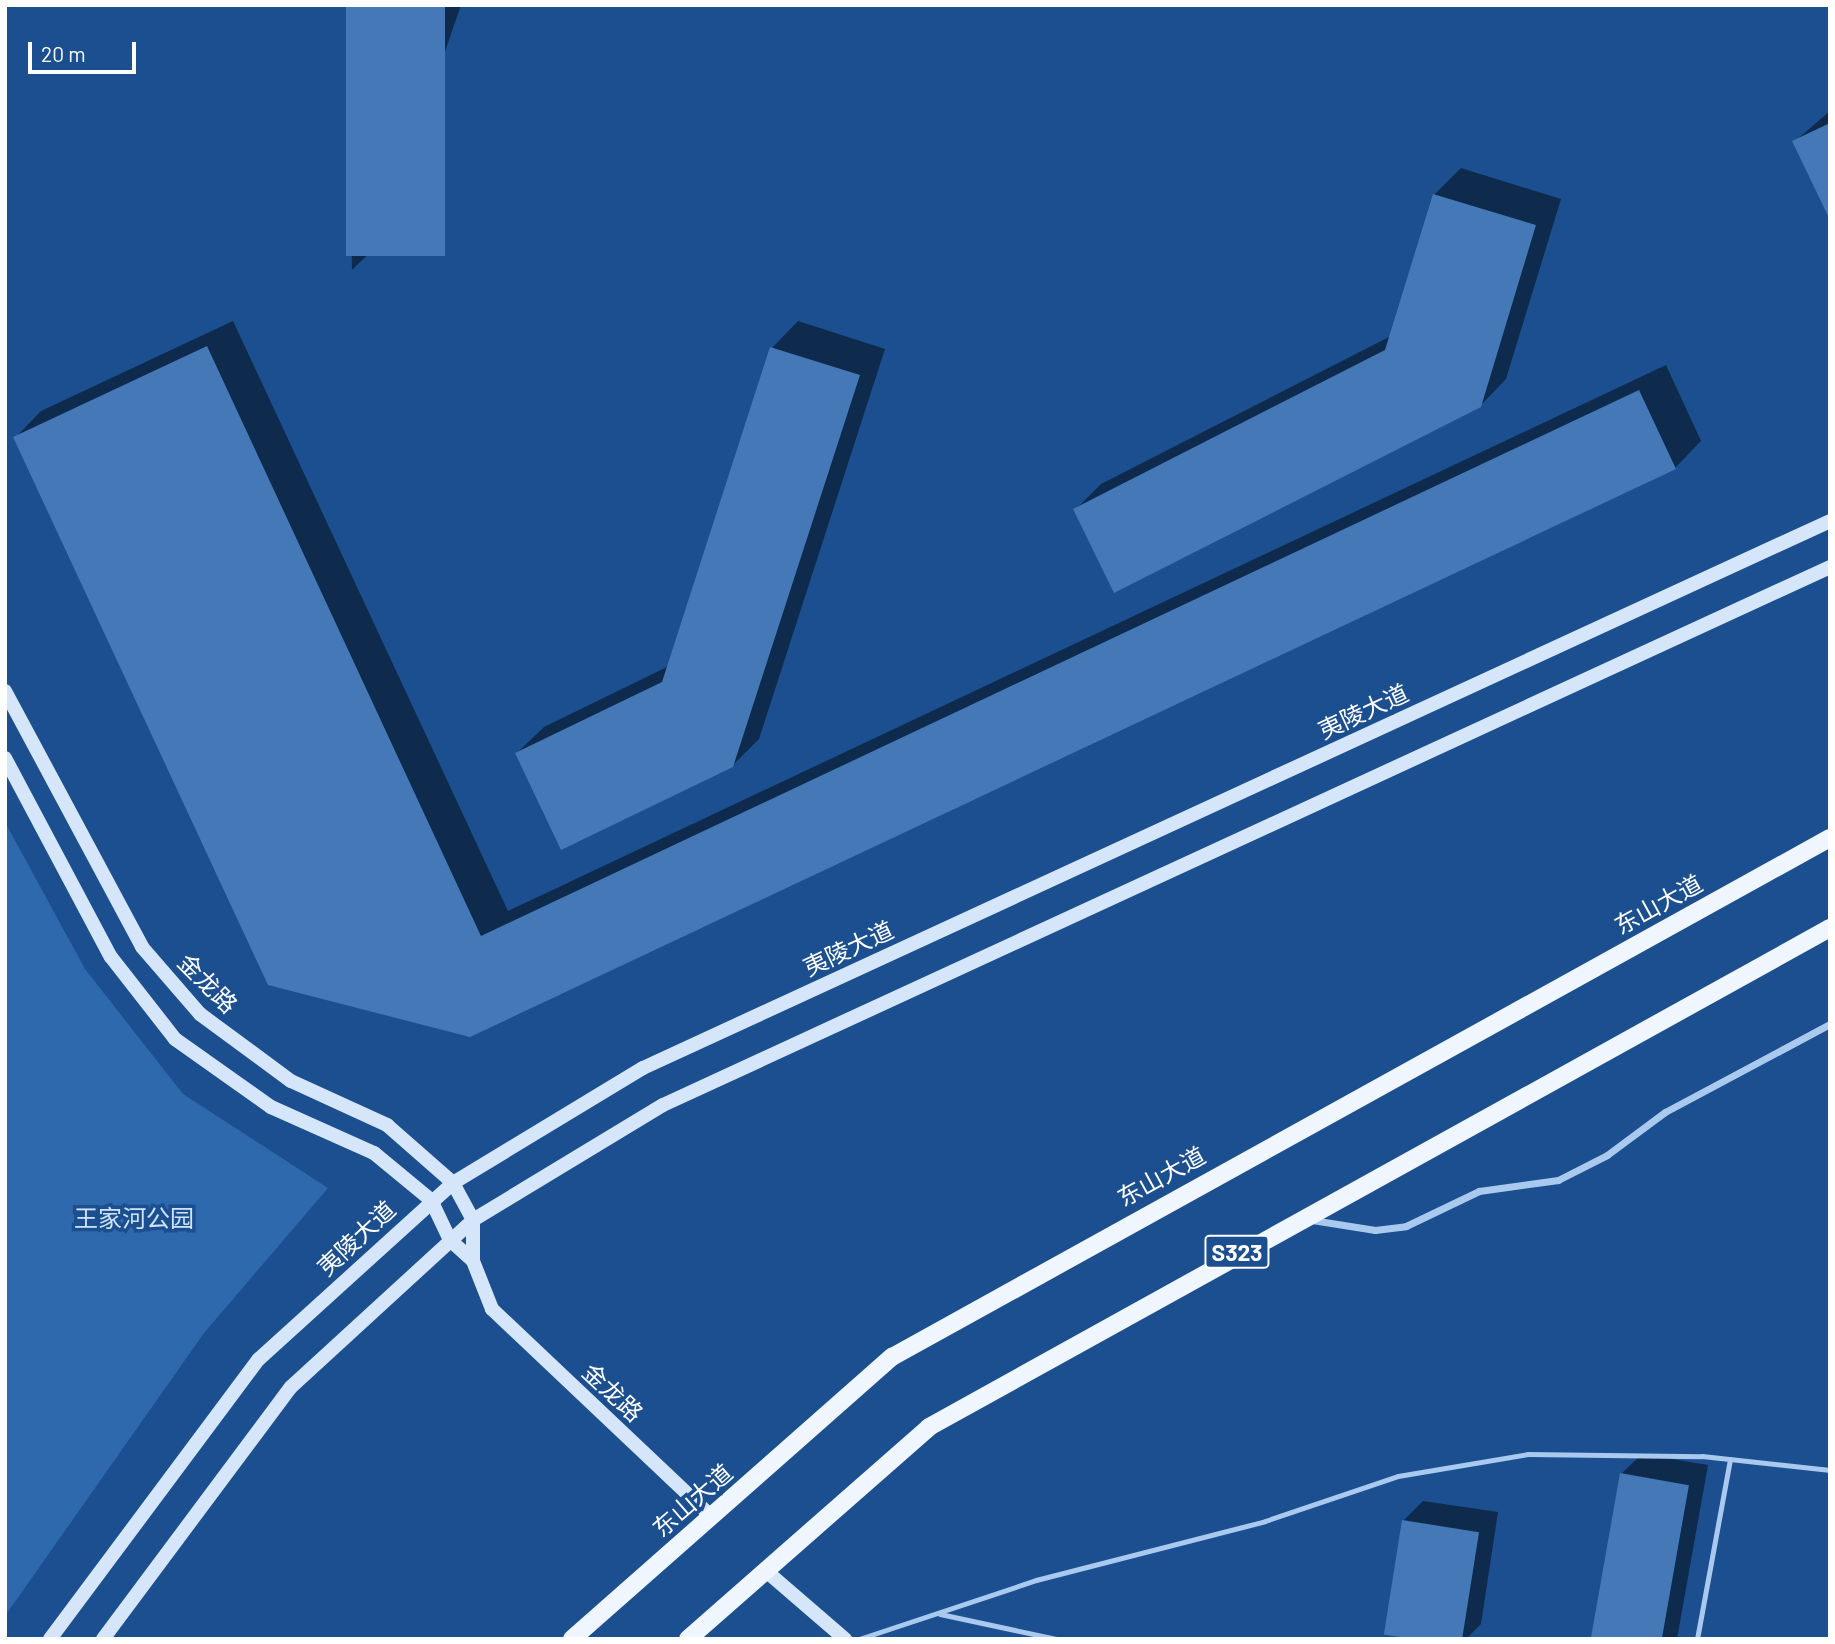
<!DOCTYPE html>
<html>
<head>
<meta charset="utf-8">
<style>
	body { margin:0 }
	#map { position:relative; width:1835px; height:1644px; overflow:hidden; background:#1b4f8f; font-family:Barlow,"Noto Sans SC",sans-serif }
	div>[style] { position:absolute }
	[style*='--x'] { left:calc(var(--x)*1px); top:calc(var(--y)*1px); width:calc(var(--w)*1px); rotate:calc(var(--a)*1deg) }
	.green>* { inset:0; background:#2e69ad }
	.shadow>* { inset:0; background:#0007 }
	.building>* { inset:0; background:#4478b7; transform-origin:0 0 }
	.lane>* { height:5px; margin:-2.5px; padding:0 2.5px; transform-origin:2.5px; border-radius:2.5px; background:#a9c9ee }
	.street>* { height:7px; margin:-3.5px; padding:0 3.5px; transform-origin:3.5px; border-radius:3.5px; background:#a9c9ee }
	.secondary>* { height:14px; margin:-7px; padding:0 7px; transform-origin:7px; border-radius:7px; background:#d6e6fa }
	.primary>* { height:18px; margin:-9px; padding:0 9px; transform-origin:9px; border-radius:9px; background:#f0f6ff }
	span { translate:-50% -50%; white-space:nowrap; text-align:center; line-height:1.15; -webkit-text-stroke:7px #1b4f8f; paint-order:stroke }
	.shield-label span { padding:2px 5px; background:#1b4f8f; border:2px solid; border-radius:5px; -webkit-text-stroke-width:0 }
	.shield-label { font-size:23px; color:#fff; font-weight:700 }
	.street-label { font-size:24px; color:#fff }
	.park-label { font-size:24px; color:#cfe3fa }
	.frame { position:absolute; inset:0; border:7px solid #fff; pointer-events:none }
	.scale { position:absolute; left:28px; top:42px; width:108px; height:32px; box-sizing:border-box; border:4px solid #fff; border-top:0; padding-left:9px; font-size:21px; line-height:24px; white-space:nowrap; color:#fff; -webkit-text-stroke:5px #1b4f8f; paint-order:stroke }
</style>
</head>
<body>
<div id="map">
	<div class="green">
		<div style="clip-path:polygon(5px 822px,85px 969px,183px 1094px,328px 1188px,204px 1333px,5px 1616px)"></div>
	</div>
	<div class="shadow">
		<div style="clip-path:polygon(347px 5px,461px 5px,379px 244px,352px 270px)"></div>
		<div style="clip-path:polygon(1830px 111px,1830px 216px,1794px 142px)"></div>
		<div style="clip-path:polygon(1461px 168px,1561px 199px,1506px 379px,1480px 406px,1075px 510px,1101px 484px,1391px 336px,1434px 195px)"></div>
		<div style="clip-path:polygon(233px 321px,508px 911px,1666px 365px,1701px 441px,1675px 468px,470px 1036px,15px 438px,41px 411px)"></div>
		<div style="clip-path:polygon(798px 321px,885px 349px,759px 739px,732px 766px,517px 753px,544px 727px,669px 666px,772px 348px)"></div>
		<div style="clip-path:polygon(1642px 1454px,1708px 1465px,1677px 1639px,1592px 1639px,1621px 1474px)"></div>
		<div style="clip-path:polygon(1423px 1501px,1498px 1512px,1481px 1624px,1466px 1639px,1385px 1632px,1403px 1521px)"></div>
	</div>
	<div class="building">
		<div style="left:346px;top:5px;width:99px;height:251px"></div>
		<div style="clip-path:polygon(1830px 123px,1830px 220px,1792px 141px)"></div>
		<div style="clip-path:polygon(1433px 194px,1536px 225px,1481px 407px,1114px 593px,1073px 509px,1385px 350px)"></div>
		<div style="clip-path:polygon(207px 346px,481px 936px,1639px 390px,1676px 469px,470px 1037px,268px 985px,13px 437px)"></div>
		<div style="clip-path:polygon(770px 347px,860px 375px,733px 767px,561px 850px,515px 753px,662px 682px)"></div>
		<div style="left:1620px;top:1473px;width:70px;height:169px;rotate:10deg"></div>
		<div style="left:1402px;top:1520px;width:78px;height:116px;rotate:9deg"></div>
	</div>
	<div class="lane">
		<div style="--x:940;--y:1614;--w:120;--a:12.1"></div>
		<div style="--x:859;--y:1639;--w:187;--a:-18.4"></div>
		<div style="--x:1036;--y:1580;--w:236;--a:-14.4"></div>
		<div style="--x:1265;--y:1521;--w:140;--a:-18.7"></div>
		<div style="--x:1398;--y:1476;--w:132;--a:-9.6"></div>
		<div style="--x:1528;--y:1454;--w:174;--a:0.7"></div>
		<div style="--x:1702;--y:1456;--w:129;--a:6.2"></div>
		<div style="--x:1697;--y:1639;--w:183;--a:-79.6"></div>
	</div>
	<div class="street">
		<div style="--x:1312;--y:1220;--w:64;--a:9"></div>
		<div style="--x:1375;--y:1230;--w:31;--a:-7"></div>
		<div style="--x:1406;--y:1226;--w:81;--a:-25.6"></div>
		<div style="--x:1479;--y:1191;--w:80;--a:-7.9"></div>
		<div style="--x:1558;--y:1180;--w:55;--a:-27"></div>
		<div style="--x:1607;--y:1155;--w:72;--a:-36.6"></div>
		<div style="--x:1665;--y:1112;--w:187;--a:-28.1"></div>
	</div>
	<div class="secondary">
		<div style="--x:5;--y:691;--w:290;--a:61.8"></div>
		<div style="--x:142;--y:947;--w:89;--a:49.1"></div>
		<div style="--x:200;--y:1014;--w:113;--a:36.4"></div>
		<div style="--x:291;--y:1081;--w:106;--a:24.6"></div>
		<div style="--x:387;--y:1125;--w:88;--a:41.3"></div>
		<div style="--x:453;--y:1183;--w:42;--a:61.6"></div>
		<div style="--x:473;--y:1220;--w:41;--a:90"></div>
		<div style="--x:473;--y:1261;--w:52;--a:68.4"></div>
		<div style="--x:492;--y:1309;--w:301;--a:43.4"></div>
		<div style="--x:5;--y:758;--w:225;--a:62"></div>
		<div style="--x:111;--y:957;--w:104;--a:52"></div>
		<div style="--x:175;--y:1039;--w:118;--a:35.3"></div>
		<div style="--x:271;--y:1107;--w:113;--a:24.1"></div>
		<div style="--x:374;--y:1153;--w:74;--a:39.5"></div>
		<div style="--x:431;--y:1200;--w:44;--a:64.6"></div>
		<div style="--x:450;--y:1240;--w:31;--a:42"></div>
		<div style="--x:765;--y:1570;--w:106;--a:40.8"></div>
		<div style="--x:50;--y:1639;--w:349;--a:-53.3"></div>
		<div style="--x:259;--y:1359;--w:262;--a:-42.2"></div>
		<div style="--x:453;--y:1183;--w:222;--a:-31.2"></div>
		<div style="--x:643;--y:1068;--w:1307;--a:-24.74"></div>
		<div style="--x:103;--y:1639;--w:314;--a:-53.3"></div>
		<div style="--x:291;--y:1387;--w:247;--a:-42.5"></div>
		<div style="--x:473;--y:1220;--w:222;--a:-31.2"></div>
		<div style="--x:663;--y:1105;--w:1285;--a:-24.75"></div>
	</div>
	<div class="primary">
		<div style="--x:572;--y:1639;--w:427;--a:-41.4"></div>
		<div style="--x:892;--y:1357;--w:1072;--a:-28.96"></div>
		<div style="--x:688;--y:1639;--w:321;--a:-41.3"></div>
		<div style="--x:929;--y:1427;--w:1030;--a:-28.98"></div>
	</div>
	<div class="shield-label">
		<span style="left:1237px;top:1252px">S323</span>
	</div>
	<div class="street-label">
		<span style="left:1363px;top:711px;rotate:-25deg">夷陵大道</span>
		<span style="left:1658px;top:904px;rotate:-29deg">东山大道</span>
		<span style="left:848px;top:948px;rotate:-25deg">夷陵大道</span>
		<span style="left:208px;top:983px;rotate:45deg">金龙路</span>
		<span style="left:1161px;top:1176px;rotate:-29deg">东山大道</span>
		<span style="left:356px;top:1238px;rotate:-43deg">夷陵大道</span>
		<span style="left:613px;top:1392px;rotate:43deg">金龙路</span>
		<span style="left:692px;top:1500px;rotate:-41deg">东山大道</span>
	</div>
	<div class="park-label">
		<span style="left:134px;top:1218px">王家河公园</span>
	</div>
	<div class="frame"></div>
	<div class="scale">20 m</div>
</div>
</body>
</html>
